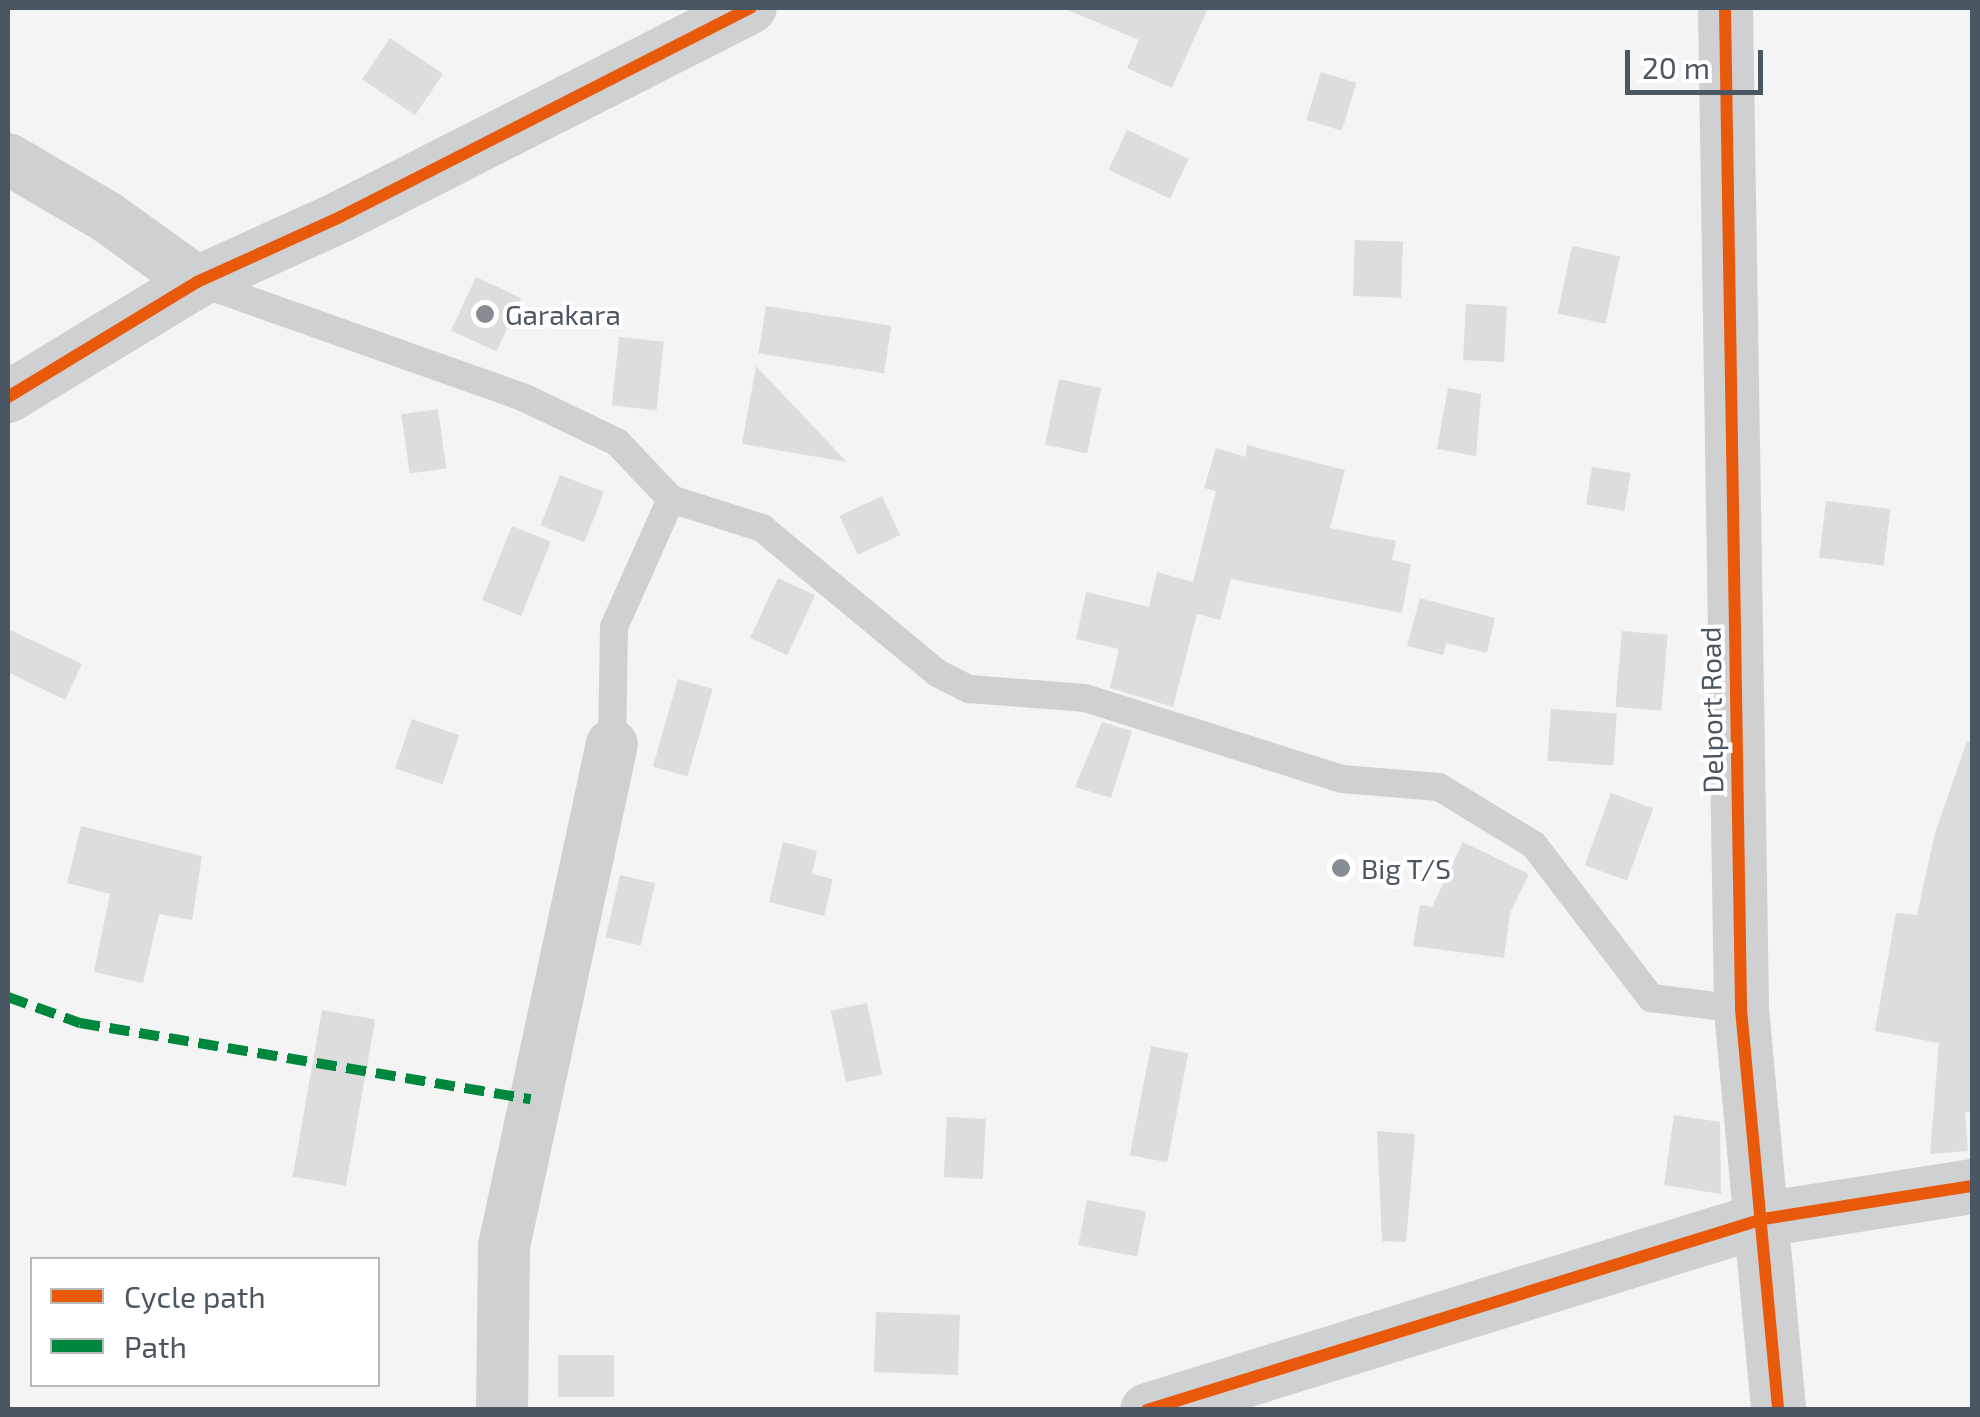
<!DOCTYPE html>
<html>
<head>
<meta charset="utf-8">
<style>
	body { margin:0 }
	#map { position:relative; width:1980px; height:1417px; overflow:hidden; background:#f4f4f4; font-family:"Exo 2",sans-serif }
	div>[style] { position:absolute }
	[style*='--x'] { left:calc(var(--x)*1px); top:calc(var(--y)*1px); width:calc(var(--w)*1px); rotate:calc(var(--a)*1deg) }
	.building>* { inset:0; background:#ddddde; transform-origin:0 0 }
	.service>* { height:28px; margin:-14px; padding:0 14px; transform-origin:14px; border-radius:14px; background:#ced0d2 }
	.minor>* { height:52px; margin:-26px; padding:0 26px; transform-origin:26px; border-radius:26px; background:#ced0d2 }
	.tertiary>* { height:55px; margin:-27.5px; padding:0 27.5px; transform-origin:27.5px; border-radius:27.5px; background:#ced0d2 }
	.quiet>* { height:10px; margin-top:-5px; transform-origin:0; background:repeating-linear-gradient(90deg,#00873e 0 20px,transparent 0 30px) }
	.cycleway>* { height:12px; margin:-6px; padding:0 6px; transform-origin:6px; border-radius:6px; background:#e8590c }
	.dots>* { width:28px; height:28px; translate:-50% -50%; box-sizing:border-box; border:5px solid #fff; border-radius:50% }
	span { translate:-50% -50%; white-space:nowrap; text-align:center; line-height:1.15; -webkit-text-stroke:8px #fff; paint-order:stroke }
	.poi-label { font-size:28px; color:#4a5661 }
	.left { translate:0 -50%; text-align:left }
	.street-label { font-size:28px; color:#4a5661 }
	.frame { position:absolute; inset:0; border:10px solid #4a5661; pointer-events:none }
	.legend { position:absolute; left:30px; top:1257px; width:350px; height:130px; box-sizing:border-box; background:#fff; border:2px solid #b7bbc0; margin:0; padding:12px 18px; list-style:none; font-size:30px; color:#4a5661 }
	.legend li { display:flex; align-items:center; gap:20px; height:50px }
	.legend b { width:50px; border:2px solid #b7bbc0 }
	.scale { position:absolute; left:1625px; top:50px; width:138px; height:45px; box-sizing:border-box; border:5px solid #4a5661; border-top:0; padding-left:12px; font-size:30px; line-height:35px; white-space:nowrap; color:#4a5661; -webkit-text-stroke:8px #fff; paint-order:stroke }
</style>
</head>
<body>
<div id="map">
	<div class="building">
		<div style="clip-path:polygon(1063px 8px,1208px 8px,1172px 88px,1127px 68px,1139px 40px)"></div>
		<div style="left:390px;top:38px;width:64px;height:50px;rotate:34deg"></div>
		<div style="left:1321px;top:72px;width:37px;height:50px;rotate:17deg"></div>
		<div style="left:1127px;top:130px;width:68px;height:44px;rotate:25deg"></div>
		<div style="left:1355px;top:240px;width:48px;height:56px;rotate:2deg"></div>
		<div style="left:1572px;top:246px;width:49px;height:69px;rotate:12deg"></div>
		<div style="left:476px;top:277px;width:50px;height:59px;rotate:25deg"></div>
		<div style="left:1466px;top:304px;width:41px;height:56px;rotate:3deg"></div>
		<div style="left:766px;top:306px;width:127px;height:48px;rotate:9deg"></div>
		<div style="left:619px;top:337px;width:45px;height:69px;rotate:6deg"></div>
		<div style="clip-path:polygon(756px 366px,847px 462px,742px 444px)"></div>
		<div style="left:1059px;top:379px;width:43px;height:67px;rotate:12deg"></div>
		<div style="clip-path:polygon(1448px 388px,1481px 394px,1476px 456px,1437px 449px)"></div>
		<div style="left:438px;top:409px;width:60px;height:37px;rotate:82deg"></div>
		<div style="clip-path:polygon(1247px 445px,1345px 470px,1330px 528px,1396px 541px,1392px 560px,1411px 564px,1402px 613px,1231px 579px,1220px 620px,1197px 614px,1173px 707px,1110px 688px,1119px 649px,1076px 639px,1086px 592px,1149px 607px,1157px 572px,1193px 582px,1216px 491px,1204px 488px,1216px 448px,1246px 457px)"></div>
		<div style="left:1592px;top:467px;width:39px;height:38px;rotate:9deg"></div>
		<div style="left:560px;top:475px;width:47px;height:54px;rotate:21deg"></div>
		<div style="left:882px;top:496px;width:43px;height:47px;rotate:65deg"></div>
		<div style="left:1826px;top:501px;width:65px;height:57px;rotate:7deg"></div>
		<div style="left:512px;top:526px;width:42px;height:80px;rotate:22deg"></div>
		<div style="left:778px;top:578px;width:41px;height:66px;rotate:25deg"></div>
		<div style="clip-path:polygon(1420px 598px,1495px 618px,1487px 653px,1446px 643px,1443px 655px,1407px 646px)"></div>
		<div style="clip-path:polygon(8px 629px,82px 664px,65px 700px,8px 672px)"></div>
		<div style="left:1622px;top:631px;width:46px;height:76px;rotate:5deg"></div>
		<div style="left:678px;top:679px;width:36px;height:91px;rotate:16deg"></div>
		<div style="left:1551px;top:709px;width:66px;height:52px;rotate:4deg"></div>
		<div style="left:412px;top:719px;width:50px;height:52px;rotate:19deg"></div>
		<div style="clip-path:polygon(1102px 722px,1132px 731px,1111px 798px,1075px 787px)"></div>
		<div style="clip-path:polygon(1967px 741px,1972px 742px,1972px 1113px,1965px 1112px,1968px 1151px,1930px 1154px,1939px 1043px,1875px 1031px,1896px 913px,1917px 915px,1935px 833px)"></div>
		<div style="left:1611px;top:793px;width:45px;height:77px;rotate:20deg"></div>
		<div style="clip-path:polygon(81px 826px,202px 856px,192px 920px,159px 914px,143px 983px,94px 972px,110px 894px,67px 883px)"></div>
		<div style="clip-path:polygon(783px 842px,817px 851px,812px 874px,833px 879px,824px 916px,769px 902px)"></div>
		<div style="clip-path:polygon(1463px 842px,1529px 874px,1510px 913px,1504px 958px,1413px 946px,1420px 905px,1432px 907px)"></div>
		<div style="left:620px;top:875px;width:36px;height:64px;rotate:13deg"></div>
		<div style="left:867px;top:1003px;width:73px;height:37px;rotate:78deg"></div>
		<div style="left:322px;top:1010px;width:54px;height:169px;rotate:10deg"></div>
		<div style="left:1151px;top:1046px;width:38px;height:111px;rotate:11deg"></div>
		<div style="clip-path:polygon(1674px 1115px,1720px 1122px,1721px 1194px,1664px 1185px)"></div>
		<div style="left:947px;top:1117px;width:39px;height:60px;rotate:3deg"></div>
		<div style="clip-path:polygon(1377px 1131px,1415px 1134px,1406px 1242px,1382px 1241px)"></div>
		<div style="left:1087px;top:1200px;width:60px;height:46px;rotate:11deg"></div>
		<div style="left:876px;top:1312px;width:84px;height:60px;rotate:2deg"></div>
		<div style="left:614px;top:1355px;width:42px;height:56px;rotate:90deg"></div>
	</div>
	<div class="service">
		<div style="--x:198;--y:282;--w:347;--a:19.5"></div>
		<div style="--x:525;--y:398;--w:102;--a:25.6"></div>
		<div style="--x:617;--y:442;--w:79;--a:46.5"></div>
		<div style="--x:671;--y:499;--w:96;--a:17.7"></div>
		<div style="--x:762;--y:528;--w:227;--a:39.6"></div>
		<div style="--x:937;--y:673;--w:36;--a:27"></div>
		<div style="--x:969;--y:689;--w:116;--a:4.4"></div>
		<div style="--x:1085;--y:698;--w:269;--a:17.5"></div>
		<div style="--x:1342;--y:779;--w:97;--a:4.7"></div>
		<div style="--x:1439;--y:787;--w:111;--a:31.4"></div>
		<div style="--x:1534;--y:845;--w:193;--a:52.6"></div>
		<div style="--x:1651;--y:998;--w:91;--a:7"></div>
		<div style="--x:612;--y:744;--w:117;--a:-89"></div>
		<div style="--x:614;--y:627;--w:140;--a:-66"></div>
	</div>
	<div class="minor">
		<div style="--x:8;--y:159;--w:115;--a:30.4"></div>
		<div style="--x:107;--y:217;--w:111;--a:35.8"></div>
		<div style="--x:8;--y:397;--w:221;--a:-31.3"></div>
		<div style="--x:197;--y:282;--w:157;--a:-24.4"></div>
		<div style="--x:340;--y:217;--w:461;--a:-27"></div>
		<div style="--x:502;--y:1410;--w:164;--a:-89.3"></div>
		<div style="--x:504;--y:1246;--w:513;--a:-77.86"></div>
	</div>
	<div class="tertiary">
		<div style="--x:1725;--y:8;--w:1001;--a:89.08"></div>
		<div style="--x:1741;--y:1009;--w:403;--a:84.7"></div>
		<div style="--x:1147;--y:1410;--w:645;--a:-17.23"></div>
		<div style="--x:1763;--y:1219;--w:212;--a:-9"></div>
	</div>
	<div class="quiet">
		<div style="--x:8;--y:997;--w:77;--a:19.9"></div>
		<div style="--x:80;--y:1023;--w:457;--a:9.6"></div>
	</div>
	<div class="cycleway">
		<div style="--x:1725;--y:8;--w:1001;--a:89.08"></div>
		<div style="--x:1741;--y:1009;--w:403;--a:84.7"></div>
		<div style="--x:8;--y:397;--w:221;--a:-31.3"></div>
		<div style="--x:197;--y:282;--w:157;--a:-24.4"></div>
		<div style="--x:340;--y:217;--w:461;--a:-27"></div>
		<div style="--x:1147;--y:1410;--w:645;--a:-17.23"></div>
		<div style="--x:1763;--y:1219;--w:212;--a:-9"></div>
	</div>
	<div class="dots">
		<div style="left:485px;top:314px;background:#868d94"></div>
		<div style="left:1341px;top:868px;background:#868d94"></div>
	</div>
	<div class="poi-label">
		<span class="left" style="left:505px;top:314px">Garakara</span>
		<span class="left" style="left:1361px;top:868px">Big T/S</span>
	</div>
	<div class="street-label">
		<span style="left:1711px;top:710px;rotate:-91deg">Delport Road</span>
	</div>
	<div class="frame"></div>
	<ul class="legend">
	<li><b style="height:12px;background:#e8590c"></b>Cycle path</li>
	<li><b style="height:12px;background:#00873e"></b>Path</li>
	</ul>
	<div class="scale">20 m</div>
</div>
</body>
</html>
